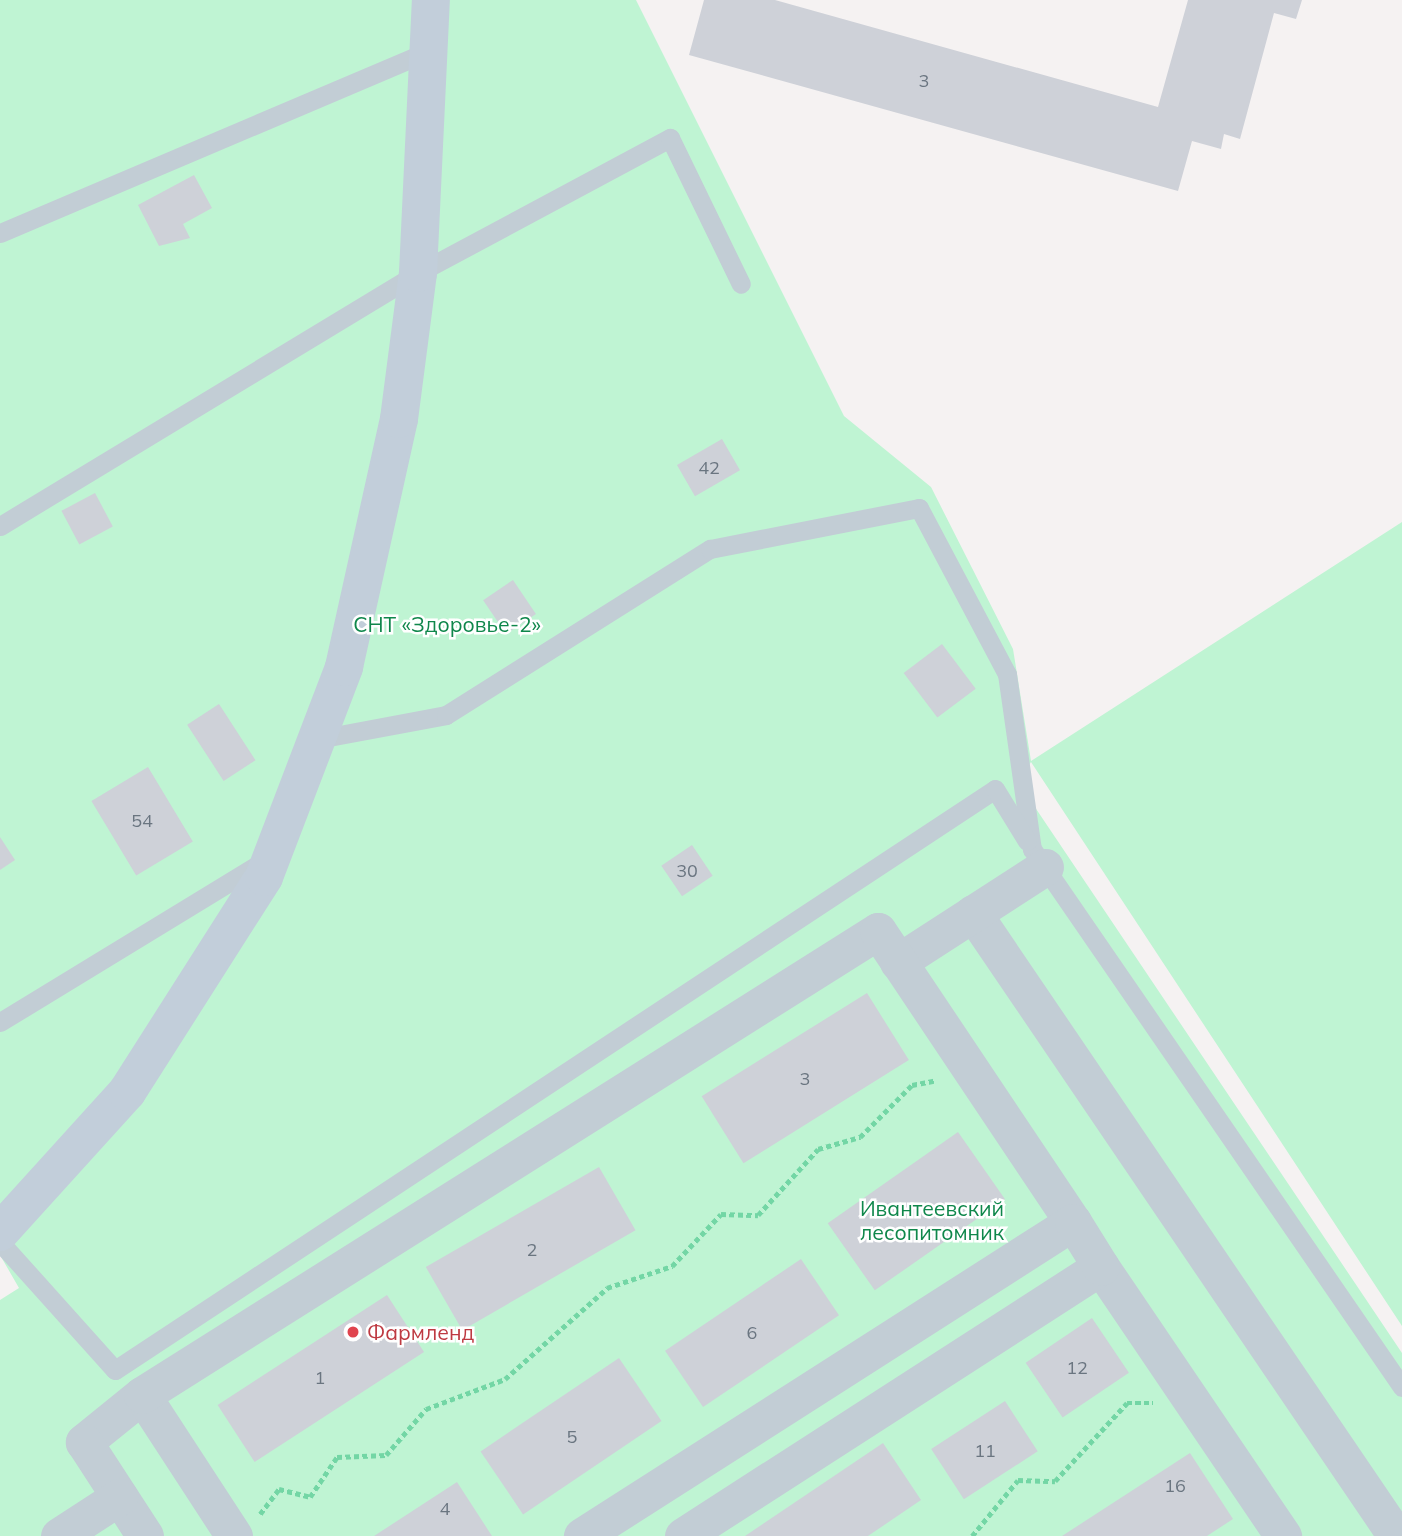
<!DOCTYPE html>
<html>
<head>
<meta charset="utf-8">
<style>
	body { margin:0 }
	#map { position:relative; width:1402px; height:1536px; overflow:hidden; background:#f5f2f2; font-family:Mulish,sans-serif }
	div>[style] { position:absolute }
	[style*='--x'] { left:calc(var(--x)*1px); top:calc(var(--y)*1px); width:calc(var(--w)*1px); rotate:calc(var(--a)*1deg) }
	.green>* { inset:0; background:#bff4d3 }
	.building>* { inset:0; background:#ced1d8; transform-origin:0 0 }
	.path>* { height:4.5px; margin-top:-2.25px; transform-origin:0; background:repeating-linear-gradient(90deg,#73d6a5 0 5px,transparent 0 8.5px) }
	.lane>* { height:19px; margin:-9.5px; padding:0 9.5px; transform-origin:9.5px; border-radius:9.5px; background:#c2cdd5 }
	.street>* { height:37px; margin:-18.5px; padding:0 18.5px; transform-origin:18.5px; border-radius:18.5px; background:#c2cdd5 }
	.secondary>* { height:38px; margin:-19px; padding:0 19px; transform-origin:19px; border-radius:19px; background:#c2ceda }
	.dots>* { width:19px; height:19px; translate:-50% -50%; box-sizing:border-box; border:4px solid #fff; border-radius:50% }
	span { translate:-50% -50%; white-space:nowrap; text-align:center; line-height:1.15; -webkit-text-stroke:5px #fff; paint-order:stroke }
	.number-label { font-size:18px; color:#6a7580 }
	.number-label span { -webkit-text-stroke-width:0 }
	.park-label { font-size:21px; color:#0f874b }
	.health-label { font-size:21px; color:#be3a42 }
	.left { translate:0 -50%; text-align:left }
</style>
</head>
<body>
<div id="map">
	<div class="green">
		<div style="clip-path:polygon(0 0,636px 0,844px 416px,931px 487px,1013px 649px,1031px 761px,1402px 522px,1402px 1326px,1031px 762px,1018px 782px,1402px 1353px,1402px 1536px,0 1536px,0 1300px,19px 1288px,0 1255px)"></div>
	</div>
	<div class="building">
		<div style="clip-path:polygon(704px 0,775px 0,1158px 107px,1188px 0,1302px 0,1296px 19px,1274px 13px,1240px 139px,1224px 134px,1221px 149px,1192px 141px,1178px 191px,689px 55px)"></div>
		<div style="clip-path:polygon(194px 175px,212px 208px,183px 224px,190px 238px,159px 246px,138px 205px)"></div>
		<div style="left:722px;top:439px;width:36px;height:52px;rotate:60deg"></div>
		<div style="left:95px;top:493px;width:38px;height:38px;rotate:62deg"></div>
		<div style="left:513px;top:580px;width:41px;height:36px;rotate:56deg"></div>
		<div style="left:942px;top:644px;width:56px;height:48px;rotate:53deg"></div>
		<div style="left:219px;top:704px;width:67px;height:38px;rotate:57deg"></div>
		<div style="left:148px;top:767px;width:87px;height:66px;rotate:59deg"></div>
		<div style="clip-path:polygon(0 837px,15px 860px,0 870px)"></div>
		<div style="left:692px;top:845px;width:37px;height:37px;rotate:56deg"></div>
		<div style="left:867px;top:993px;width:79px;height:195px;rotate:58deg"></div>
		<div style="left:958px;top:1132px;width:82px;height:159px;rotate:55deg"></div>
		<div style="left:599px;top:1167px;width:73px;height:200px;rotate:60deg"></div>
		<div style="left:801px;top:1259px;width:68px;height:164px;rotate:56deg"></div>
		<div style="left:387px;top:1295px;width:68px;height:202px;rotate:57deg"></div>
		<div style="left:1092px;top:1318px;width:66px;height:80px;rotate:56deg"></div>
		<div style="left:619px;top:1358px;width:76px;height:167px;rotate:56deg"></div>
		<div style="left:1005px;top:1401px;width:60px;height:88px;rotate:57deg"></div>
		<div style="clip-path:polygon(883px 1443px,921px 1500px,868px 1536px,745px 1536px)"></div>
		<div style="clip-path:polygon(1190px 1453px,1233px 1519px,1207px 1536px,1062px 1536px)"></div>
		<div style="clip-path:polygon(457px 1482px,492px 1536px,374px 1536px)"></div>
	</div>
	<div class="path">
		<div style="--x:260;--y:1514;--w:31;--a:-53"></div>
		<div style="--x:279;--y:1489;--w:32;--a:14"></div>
		<div style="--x:310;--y:1497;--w:48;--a:-56"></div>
		<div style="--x:337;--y:1457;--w:49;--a:-2.3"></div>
		<div style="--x:386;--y:1455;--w:61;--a:-49"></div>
		<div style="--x:426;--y:1409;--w:85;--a:-20.8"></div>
		<div style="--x:505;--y:1379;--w:137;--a:-41.7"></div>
		<div style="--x:607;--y:1288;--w:69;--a:-18.7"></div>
		<div style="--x:672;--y:1266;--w:71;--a:-46.7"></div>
		<div style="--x:721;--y:1214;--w:37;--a:2"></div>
		<div style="--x:758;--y:1215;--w:89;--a:-47.7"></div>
		<div style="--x:818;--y:1149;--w:44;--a:-15.9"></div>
		<div style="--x:860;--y:1137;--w:74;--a:-45"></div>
		<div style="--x:912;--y:1085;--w:25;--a:-11"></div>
		<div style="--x:972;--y:1536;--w:72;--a:-50.6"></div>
		<div style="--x:1018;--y:1480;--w:37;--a:2"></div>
		<div style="--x:1055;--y:1481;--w:106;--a:-47.3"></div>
		<div style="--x:1127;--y:1403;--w:26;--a:0"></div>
	</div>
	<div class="lane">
		<div style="--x:0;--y:233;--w:465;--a:-23"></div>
		<div style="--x:0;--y:526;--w:489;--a:-31.2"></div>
		<div style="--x:418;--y:273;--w:286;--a:-28.2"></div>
		<div style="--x:670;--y:138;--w:162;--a:64.1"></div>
		<div style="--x:318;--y:739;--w:130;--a:-10.6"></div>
		<div style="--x:446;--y:715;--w:312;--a:-32.2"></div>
		<div style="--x:710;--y:549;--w:213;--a:-11.1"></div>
		<div style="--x:919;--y:508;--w:188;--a:62.1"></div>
		<div style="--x:1007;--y:674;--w:177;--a:81.9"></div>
		<div style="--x:1032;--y:849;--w:653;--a:55.48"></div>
		<div style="--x:0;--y:1022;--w:311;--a:-31.4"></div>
		<div style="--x:0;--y:1242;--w:172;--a:48.1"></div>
		<div style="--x:115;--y:1370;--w:1054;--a:-33.43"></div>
		<div style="--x:995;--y:789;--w:61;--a:58.4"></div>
	</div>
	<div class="street">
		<div style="--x:973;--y:913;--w:753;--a:55.82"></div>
		<div style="--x:898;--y:962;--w:175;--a:-32.9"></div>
		<div style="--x:1101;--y:1267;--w:325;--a:55.9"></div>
		<div style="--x:142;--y:1395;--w:75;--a:141"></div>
		<div style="--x:84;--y:1442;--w:112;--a:57"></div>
		<div style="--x:59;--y:1536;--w:72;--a:-33"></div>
		<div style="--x:234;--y:1536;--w:168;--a:-123.1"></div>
		<div style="--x:142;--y:1395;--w:870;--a:-32.23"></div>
		<div style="--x:878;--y:931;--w:350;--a:56.2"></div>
		<div style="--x:1073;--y:1222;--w:583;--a:147.4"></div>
		<div style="--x:683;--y:1536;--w:497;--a:-32.8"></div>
		<div style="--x:1101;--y:1267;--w:53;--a:-121.9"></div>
	</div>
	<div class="secondary">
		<div style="--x:0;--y:1232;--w:189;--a:-47.8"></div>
		<div style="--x:127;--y:1092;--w:255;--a:-57.5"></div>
		<div style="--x:264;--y:877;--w:225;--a:-69.1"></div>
		<div style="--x:344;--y:667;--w:254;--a:-77.5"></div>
		<div style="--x:399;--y:419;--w:147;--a:-82.6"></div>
		<div style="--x:418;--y:273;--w:273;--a:-87.3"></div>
	</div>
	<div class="dots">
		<div style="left:353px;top:1332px;background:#e0444e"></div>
	</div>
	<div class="number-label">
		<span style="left:924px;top:81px">3</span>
		<span style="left:709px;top:468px">42</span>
		<span style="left:142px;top:821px">54</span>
		<span style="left:687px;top:871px">30</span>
		<span style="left:805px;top:1079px">3</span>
		<span style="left:532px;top:1250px">2</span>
		<span style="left:752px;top:1333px">6</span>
		<span style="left:1077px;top:1368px">12</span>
		<span style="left:320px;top:1378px">1</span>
		<span style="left:572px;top:1437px">5</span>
		<span style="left:985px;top:1451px">11</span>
		<span style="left:1175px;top:1486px">16</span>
		<span style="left:445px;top:1509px">4</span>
	</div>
	<div class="park-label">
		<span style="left:447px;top:624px">СНТ «Здоровье-2»</span>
		<span style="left:932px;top:1220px">Ивантеевский<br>лесопитомник</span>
	</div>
	<div class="health-label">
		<span class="left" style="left:367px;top:1332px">Фармленд</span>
	</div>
</div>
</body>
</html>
